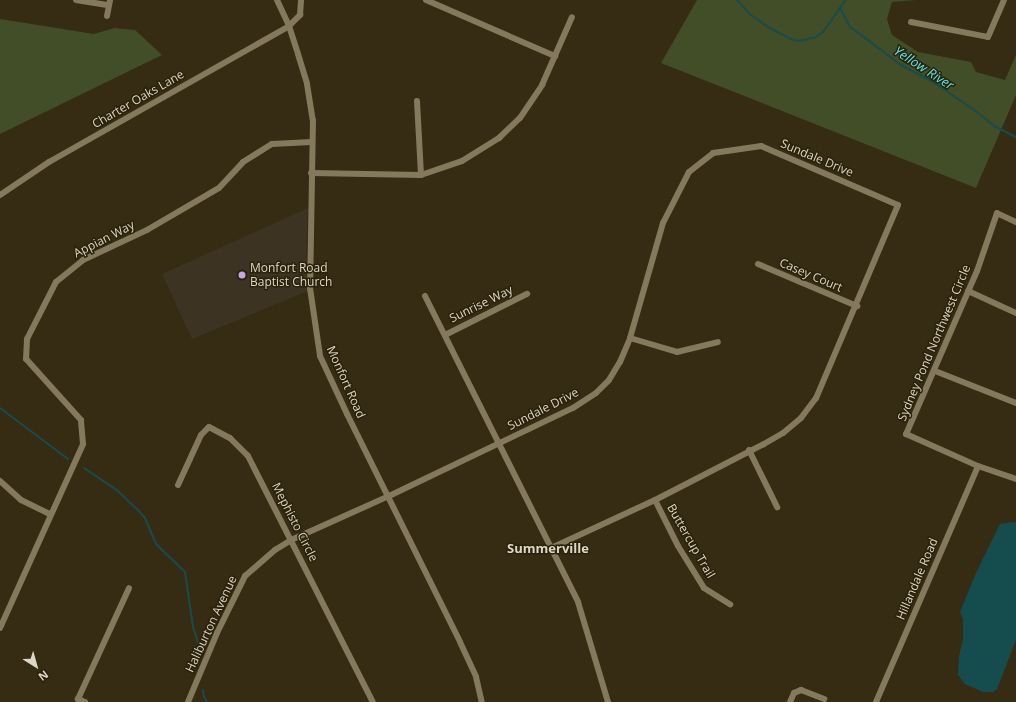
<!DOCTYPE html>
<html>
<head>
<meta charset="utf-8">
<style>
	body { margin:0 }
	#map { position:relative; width:1016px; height:702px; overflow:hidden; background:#352c13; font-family:"Open Sans",sans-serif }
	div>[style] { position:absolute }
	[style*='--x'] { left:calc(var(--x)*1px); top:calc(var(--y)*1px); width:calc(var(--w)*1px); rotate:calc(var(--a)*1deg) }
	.commercial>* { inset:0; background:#3d3323 }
	.green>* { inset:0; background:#414e27 }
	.water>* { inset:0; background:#154d4f }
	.stream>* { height:2px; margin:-1px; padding:0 1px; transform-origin:1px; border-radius:1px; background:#154d4f }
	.minor>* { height:6px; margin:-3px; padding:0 3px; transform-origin:3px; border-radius:3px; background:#84785d }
	.dots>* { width:11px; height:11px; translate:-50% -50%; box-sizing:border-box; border:2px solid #2b2209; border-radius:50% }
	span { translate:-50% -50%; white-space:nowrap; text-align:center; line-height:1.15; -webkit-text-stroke:3px #2b2209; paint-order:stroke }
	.street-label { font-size:12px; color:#ddd7c9 }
	.poi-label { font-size:12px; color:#ddd7c9 }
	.left { translate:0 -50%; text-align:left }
	.water-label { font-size:13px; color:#55e8ef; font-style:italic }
	.neighbourhood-label { font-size:13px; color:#ddd7c9; font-weight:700 }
	.north { position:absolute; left:16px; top:646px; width:40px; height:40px; -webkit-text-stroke:3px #2b2209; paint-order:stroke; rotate:143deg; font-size:11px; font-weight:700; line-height:16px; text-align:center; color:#ddd7c9 }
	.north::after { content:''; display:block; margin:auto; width:14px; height:18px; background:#ddd7c9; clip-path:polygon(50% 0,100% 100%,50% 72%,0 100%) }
</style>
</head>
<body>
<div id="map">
	<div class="commercial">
		<div style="clip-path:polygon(308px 208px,306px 251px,308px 291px,192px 339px,162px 274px)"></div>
	</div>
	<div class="green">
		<div style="clip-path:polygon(697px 0,916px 0,892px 2px,887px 19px,892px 35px,918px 52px,971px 62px,976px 72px,1005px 80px,1016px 55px,1016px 95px,976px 188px,661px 63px)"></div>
		<div style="clip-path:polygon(0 19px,94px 34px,114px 28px,135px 30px,162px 55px,0 134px)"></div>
	</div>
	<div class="water">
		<div style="clip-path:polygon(1014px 522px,1016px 523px,1016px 640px,997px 689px,993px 692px,983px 692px,965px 684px,958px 675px,959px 656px,963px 640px,963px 619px,960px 612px,976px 573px,1000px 524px)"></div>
	</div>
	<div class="stream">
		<div style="--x:737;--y:0;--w:21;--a:47"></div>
		<div style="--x:751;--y:15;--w:21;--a:35"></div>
		<div style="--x:768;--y:27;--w:26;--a:28"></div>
		<div style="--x:791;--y:39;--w:8;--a:14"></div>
		<div style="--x:799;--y:41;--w:17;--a:-13"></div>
		<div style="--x:816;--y:37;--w:9;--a:-36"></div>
		<div style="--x:823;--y:32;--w:39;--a:-55"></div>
		<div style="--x:840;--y:8;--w:21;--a:62"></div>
		<div style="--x:850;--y:27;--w:24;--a:36"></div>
		<div style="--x:869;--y:41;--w:40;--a:37"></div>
		<div style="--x:901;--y:65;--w:36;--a:28"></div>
		<div style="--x:933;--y:82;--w:53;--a:34.3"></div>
		<div style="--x:977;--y:112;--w:22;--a:39"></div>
		<div style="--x:994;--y:126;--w:25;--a:27"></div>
		<div style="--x:0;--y:408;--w:85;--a:36.9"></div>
		<div style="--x:84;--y:468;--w:40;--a:34"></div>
		<div style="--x:117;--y:490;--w:28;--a:44"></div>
		<div style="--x:137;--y:509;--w:12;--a:48"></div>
		<div style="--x:145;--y:518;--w:28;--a:67"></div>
		<div style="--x:156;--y:544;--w:40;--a:44"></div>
		<div style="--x:185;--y:572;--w:56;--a:81.7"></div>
		<div style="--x:193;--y:627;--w:25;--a:72"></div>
		<div style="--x:201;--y:651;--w:8;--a:104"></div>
		<div style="--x:203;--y:690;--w:7;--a:82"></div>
		<div style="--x:204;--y:697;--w:6;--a:59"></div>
	</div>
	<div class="minor">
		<div style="--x:76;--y:0;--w:33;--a:9"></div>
		<div style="--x:277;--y:0;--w:29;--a:65"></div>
		<div style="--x:289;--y:26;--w:29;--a:72"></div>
		<div style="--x:298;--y:54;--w:31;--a:73"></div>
		<div style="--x:307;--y:84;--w:36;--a:81"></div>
		<div style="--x:313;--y:120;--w:168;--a:91"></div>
		<div style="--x:310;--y:288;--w:69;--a:81.6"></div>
		<div style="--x:320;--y:356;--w:64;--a:65"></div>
		<div style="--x:347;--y:414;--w:254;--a:63.6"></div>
		<div style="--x:460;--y:642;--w:38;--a:65"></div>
		<div style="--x:476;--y:677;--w:26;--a:77"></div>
		<div style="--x:426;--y:0;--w:141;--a:23.5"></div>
		<div style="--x:107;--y:16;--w:16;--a:-79"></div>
		<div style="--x:911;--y:22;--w:78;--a:11"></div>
		<div style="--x:988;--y:37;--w:40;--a:-66.6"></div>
		<div style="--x:417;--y:101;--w:74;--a:86.9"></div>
		<div style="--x:311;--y:173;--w:110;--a:1"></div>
		<div style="--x:421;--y:175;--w:43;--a:-18.9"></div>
		<div style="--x:462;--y:161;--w:44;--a:-31.9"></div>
		<div style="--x:499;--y:138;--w:29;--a:-44"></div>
		<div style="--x:520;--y:118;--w:40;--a:-56"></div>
		<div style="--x:542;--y:85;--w:74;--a:-66.2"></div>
		<div style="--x:0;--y:195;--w:59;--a:-34"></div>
		<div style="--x:49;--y:162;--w:276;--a:-29.5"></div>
		<div style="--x:289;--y:26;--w:16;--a:-45"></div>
		<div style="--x:300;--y:15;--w:15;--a:-86"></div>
		<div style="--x:1016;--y:222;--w:21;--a:-155"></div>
		<div style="--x:997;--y:213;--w:61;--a:109"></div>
		<div style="--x:977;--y:271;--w:178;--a:113.5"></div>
		<div style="--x:906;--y:434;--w:79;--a:24"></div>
		<div style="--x:978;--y:466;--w:40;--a:18.9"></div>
		<div style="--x:758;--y:264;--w:108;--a:23"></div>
		<div style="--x:968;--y:291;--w:53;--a:24.6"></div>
		<div style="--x:425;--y:296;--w:342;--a:63.4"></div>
		<div style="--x:578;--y:602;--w:104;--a:73.3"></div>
		<div style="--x:445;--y:335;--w:92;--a:-26.6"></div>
		<div style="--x:630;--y:338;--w:49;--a:16.6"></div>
		<div style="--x:677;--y:352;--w:42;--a:-13.7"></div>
		<div style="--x:935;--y:371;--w:87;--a:21.6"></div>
		<div style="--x:749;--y:450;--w:64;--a:63.8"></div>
		<div style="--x:0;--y:481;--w:28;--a:42"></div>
		<div style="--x:21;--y:500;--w:32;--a:26"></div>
		<div style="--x:178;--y:485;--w:55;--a:-65.3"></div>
		<div style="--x:201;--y:435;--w:11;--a:-45"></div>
		<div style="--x:209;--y:427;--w:24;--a:28"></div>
		<div style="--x:230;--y:438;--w:25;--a:45"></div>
		<div style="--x:248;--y:456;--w:276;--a:63.1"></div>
		<div style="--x:655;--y:500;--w:51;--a:63.4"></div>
		<div style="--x:678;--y:546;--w:49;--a:58.2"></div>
		<div style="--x:704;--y:588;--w:31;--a:32"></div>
		<div style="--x:0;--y:628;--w:202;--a:-65.7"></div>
		<div style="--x:83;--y:444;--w:24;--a:-95"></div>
		<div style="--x:81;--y:420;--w:82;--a:-132"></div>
		<div style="--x:26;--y:359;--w:20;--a:-87"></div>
		<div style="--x:27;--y:339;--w:64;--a:-63"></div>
		<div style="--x:56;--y:282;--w:35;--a:-39"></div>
		<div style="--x:83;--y:260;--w:71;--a:-25.1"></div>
		<div style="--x:147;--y:230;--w:83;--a:-30.3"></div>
		<div style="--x:219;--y:188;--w:35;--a:-47"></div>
		<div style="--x:243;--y:162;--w:34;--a:-32"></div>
		<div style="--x:272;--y:144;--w:40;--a:-2.9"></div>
		<div style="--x:85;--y:702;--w:8;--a:-157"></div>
		<div style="--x:78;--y:699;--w:122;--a:-65.3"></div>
		<div style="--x:188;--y:702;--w:75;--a:-67.2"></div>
		<div style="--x:217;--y:633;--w:64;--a:-63.8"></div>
		<div style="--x:245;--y:576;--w:40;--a:-41"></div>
		<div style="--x:275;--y:550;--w:19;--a:-32"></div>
		<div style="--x:291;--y:540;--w:107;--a:-24.2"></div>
		<div style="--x:389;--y:496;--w:204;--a:-25.6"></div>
		<div style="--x:573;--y:408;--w:27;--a:-33"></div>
		<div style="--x:596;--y:393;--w:18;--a:-45"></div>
		<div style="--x:609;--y:380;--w:21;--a:-59"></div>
		<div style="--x:620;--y:362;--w:26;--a:-67"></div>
		<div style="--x:630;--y:338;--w:120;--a:-74"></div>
		<div style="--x:663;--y:223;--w:57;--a:-63"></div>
		<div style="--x:689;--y:172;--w:31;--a:-38"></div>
		<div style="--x:713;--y:153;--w:49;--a:-8.3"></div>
		<div style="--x:761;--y:146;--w:149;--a:23.3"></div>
		<div style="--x:898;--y:205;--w:210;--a:113"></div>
		<div style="--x:816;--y:398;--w:25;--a:127"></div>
		<div style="--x:801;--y:418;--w:23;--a:140"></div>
		<div style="--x:783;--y:433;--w:22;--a:150"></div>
		<div style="--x:764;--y:444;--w:123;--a:152.8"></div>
		<div style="--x:655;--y:500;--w:115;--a:155.2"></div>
		<div style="--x:790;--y:702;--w:10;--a:-66"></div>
		<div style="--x:794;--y:693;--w:8;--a:-23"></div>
		<div style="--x:801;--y:690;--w:25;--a:21"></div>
		<div style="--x:876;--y:702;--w:257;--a:-66.6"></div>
	</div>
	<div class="dots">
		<div style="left:242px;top:275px;background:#c7a6ef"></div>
	</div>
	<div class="street-label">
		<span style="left:138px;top:99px;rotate:-30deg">Charter Oaks Lane</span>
		<span style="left:817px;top:158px;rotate:23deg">Sundale Drive</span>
		<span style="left:104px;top:239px;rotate:-27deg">Appian Way</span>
		<span style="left:811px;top:275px;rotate:23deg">Casey Court</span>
		<span style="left:481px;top:304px;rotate:-26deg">Sunrise Way</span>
		<span style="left:934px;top:343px;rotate:-67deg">Sydney Pond Northwest Circle</span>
		<span style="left:346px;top:382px;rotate:66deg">Monfort Road</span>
		<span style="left:543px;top:409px;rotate:-27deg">Sundale Drive</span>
		<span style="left:295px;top:522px;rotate:63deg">Mephisto Circle</span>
		<span style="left:691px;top:541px;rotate:60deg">Buttercup Trail</span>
		<span style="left:917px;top:579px;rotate:-67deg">Hillandale Road</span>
		<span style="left:211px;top:624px;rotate:-65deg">Haliburton Avenue</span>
	</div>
	<div class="poi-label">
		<span class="left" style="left:250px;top:275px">Monfort Road<br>Baptist Church</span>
	</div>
	<div class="water-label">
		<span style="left:924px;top:68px;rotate:33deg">Yellow River</span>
	</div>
	<div class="neighbourhood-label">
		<span style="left:548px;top:548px">Summerville</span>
	</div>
	<div class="north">N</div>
</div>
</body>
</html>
